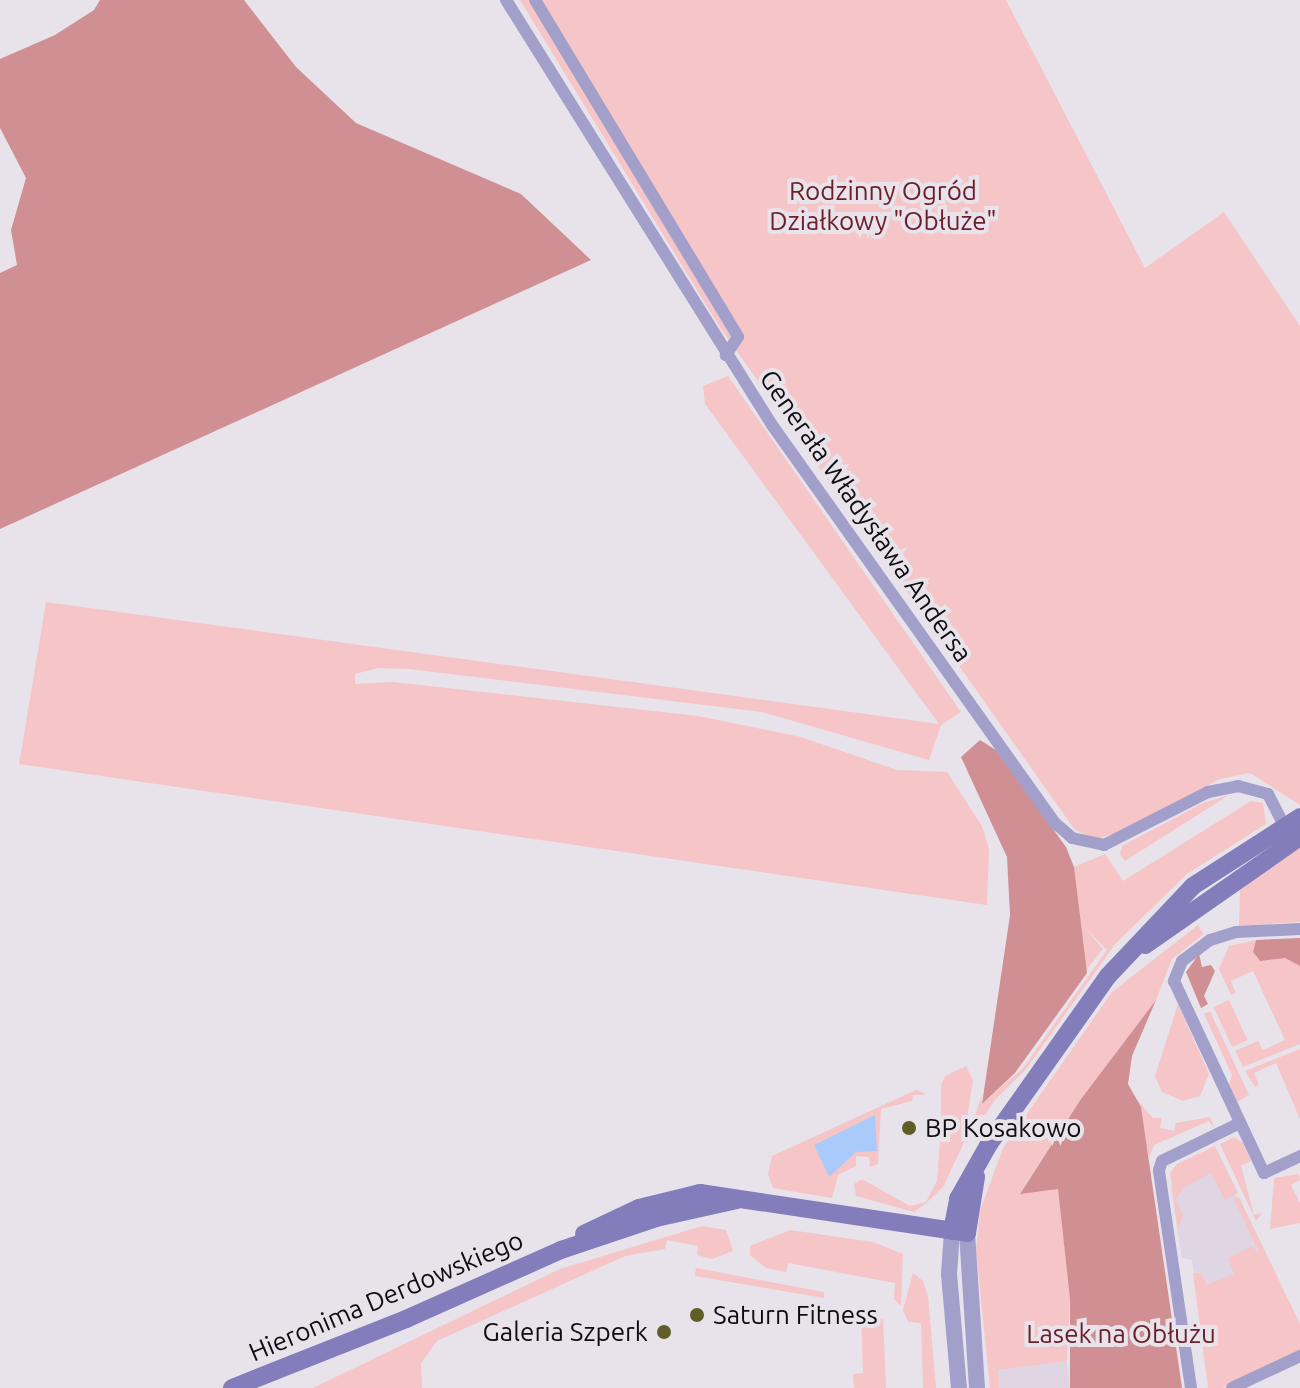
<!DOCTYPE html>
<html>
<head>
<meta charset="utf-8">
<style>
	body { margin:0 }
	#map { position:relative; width:1300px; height:1388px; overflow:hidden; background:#e8e3ea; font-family:Ubuntu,sans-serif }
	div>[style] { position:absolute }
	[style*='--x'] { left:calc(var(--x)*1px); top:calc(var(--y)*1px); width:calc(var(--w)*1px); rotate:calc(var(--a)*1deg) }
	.built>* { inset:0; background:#e0d6e3 }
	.green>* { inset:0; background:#f5c5c7; transform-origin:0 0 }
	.forest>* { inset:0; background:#d08f92 }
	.water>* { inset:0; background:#a9cafb }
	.minor>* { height:12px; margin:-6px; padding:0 6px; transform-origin:6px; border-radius:6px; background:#a39fcb }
	.tertiary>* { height:16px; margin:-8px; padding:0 8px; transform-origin:8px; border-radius:8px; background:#a39fcb }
	.secondary>* { height:18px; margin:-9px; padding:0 9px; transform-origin:9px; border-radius:9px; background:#837dbb }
	.dots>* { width:22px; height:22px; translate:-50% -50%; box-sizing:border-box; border:4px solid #e8e3ea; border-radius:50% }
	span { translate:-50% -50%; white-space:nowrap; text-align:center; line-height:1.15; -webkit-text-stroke:8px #e8e3ea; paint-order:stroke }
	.park-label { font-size:26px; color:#6c1f2a }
	.street-label { font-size:26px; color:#0f0d0f }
	.poi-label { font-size:26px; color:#0f0d0f }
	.left { translate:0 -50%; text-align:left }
	.right { translate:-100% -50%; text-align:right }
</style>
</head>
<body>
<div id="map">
	<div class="built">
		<div style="clip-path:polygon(1221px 1163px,1300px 1329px,1208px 1383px,1192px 1260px,1182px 1258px,1171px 1190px)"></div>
		<div style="clip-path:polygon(1067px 1361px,1070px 1388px,999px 1388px,997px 1370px)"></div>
	</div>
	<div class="green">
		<div style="clip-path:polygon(520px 0,1006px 0,1145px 268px,1224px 212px,1300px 326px,1300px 805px,1250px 773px,1220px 779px,1114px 834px,1096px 839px,1075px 830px,719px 326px)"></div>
		<div style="clip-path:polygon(728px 376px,961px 712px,941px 725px,929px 760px,762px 712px,409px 669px,378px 668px,355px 674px,355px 684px,393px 682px,698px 716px,801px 737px,897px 770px,947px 772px,982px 826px,989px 849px,987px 905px,19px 764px,46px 602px,939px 724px,705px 404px,703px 386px)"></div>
		<div style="clip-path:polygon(1229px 795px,1125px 861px,1120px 854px,1122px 846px,1203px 803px)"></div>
		<div style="clip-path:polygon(1251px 801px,1263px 803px,1266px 824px,1187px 874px,1116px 943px,1026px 1069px,995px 1100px,966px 1144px,981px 1097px,982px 1104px,1023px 1068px,1107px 950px,1084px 927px,1103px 949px,1084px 973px,1074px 867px,1105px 854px,1123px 881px)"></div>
		<div style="clip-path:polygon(1300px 844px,1300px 922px,1239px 926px,1240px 890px)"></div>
		<div style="clip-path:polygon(1198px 925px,1204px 934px,1172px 959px,1156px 1000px,1081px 1099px,1020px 1193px,1058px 1188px,1070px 1299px,1067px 1361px,998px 1370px,999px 1388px,990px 1388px,976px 1250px,980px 1211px,1003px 1148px,1112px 992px)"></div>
		<div style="clip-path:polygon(1256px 940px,1256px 958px,1285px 958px,1300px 966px,1300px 1044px,1243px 1067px,1235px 1051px,1258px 1041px,1263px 1050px,1285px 1040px,1253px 971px,1231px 981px,1236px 993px,1231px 995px,1219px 969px,1229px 946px)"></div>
		<div style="left:1229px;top:1000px;width:44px;height:17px;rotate:65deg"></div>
		<div style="clip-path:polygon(1178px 1004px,1209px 1074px,1200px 1096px,1183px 1101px,1162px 1092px,1155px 1076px)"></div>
		<div style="clip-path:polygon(1210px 1011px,1249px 1095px,1237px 1102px,1229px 1085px,1232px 1075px,1204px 1014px)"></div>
		<div style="clip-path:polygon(1300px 1049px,1300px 1119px,1276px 1063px,1254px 1073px,1259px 1085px,1255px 1087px,1245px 1071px)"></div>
		<div style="clip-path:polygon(966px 1066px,973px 1080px,963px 1145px,943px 1187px,924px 1205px,914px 1212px,856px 1196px,854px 1184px,862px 1179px,910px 1206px,926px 1202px,937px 1181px,940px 1142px,950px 1142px,951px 1118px,941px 1117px,941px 1085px,945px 1076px)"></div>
		<div style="clip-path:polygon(916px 1090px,924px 1093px,926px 1102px,924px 1095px,913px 1095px,912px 1101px,881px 1109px,878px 1164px,870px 1167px,869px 1157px,856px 1156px,856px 1166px,838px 1175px,832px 1198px,773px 1188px,768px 1174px,772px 1156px)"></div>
		<div style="clip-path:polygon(1137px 1100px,1153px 1118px,1162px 1118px,1160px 1128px,1174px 1131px,1176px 1123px,1210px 1117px,1215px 1129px,1209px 1121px,1154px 1145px,1149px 1158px)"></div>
		<div style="clip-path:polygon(1234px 1137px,1243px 1143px,1251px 1161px,1241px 1166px,1254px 1215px,1262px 1213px,1256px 1221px,1220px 1144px)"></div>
		<div style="clip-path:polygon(1215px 1146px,1238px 1193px,1225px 1200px,1211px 1173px,1186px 1186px,1176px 1199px,1183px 1216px,1178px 1230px,1170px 1173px,1177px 1164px)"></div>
		<div style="clip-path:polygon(1299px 1174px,1300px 1180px,1291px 1185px,1300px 1203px,1300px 1223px,1270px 1229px,1274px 1178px)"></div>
		<div style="clip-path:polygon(1239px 1197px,1300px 1324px,1300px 1351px,1222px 1388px,1208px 1388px,1193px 1273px,1201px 1273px,1207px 1285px,1234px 1274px,1228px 1258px,1252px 1246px,1260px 1255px,1234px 1199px)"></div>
		<div style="clip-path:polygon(702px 1226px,726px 1230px,733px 1251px,712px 1259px,697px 1255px,698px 1246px,667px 1240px,665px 1249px,625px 1256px,437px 1341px,421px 1363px,422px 1388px,313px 1388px,560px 1269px)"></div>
		<div style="clip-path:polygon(790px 1230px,873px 1242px,903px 1254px,901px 1306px,894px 1299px,895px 1283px,788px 1263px,786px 1272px,766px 1268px,750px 1255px,750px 1246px)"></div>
		<div style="clip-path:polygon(696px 1268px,824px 1292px,824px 1298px,695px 1276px)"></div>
		<div style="clip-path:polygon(913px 1273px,923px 1281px,928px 1296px,936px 1388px,923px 1388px,921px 1323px,908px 1322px,903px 1310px)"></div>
		<div style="clip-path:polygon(861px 1313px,883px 1319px,886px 1388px,854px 1388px,853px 1374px,863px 1373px)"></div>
	</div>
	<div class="forest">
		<div style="clip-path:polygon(100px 0,244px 0,296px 67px,356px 123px,521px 194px,591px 260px,0 529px,0 273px,17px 265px,11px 230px,26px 178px,0 128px,0 59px,55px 35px,94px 10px)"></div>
		<div style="clip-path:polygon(980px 740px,996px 750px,1066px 847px,1074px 867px,1087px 973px,1015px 1073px,982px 1104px,1010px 915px,1007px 857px,961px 757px)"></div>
		<div style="clip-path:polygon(1300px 938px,1300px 966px,1285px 958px,1260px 961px,1253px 952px,1256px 940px)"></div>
		<div style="clip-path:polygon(1199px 954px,1202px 967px,1211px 965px,1215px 971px,1204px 996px,1208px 1004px,1201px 1008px,1186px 972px)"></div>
		<div style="clip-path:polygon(1156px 1000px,1132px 1056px,1128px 1084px,1141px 1107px,1182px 1388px,1070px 1388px,1070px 1299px,1058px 1189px,1020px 1194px,1081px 1099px)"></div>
	</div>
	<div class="water">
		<div style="clip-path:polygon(875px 1115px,877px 1151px,856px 1152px,829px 1177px,814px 1145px)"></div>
	</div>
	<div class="minor">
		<div style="--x:506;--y:0;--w:501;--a:57.96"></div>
		<div style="--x:772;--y:425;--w:488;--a:54.6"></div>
		<div style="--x:1055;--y:823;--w:23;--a:41"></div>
		<div style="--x:1072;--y:838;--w:33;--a:12"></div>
		<div style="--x:1104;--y:845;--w:117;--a:-27"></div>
		<div style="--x:1208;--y:792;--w:31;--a:-11"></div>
		<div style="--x:1238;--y:786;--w:31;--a:15"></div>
		<div style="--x:1268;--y:794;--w:35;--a:63"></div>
		<div style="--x:535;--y:0;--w:393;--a:58.9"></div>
		<div style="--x:738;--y:337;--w:22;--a:124"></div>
		<div style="--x:1300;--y:929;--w:64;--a:177.3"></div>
		<div style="--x:1236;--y:932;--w:27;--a:163"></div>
		<div style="--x:1210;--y:940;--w:35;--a:143"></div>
		<div style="--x:1182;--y:961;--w:22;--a:112"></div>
		<div style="--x:1174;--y:981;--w:212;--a:64.9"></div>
		<div style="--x:1264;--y:1173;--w:40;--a:-25"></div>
		<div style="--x:1191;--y:1388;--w:220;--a:-98.4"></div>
		<div style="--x:1159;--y:1170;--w:9;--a:-72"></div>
		<div style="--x:1162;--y:1161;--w:87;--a:-26"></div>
		<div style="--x:1232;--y:1388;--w:75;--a:-25.2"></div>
	</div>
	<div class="tertiary">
		<div style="--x:952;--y:1231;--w:43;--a:94"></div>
		<div style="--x:949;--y:1274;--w:114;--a:85"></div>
		<div style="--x:967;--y:1233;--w:155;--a:86.3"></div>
	</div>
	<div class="secondary">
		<div style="--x:1145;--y:945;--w:189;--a:-34.9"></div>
		<div style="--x:952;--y:1231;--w:33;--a:-79"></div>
		<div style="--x:958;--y:1199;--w:63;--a:-60.6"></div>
		<div style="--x:989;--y:1144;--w:206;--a:-54.7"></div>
		<div style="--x:1108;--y:976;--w:124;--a:-46.6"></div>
		<div style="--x:1193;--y:886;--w:127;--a:-32.8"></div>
		<div style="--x:584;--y:1234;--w:61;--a:-25.3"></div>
		<div style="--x:639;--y:1208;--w:63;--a:-13.8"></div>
		<div style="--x:700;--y:1193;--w:270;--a:8.5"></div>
		<div style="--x:967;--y:1233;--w:57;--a:-80.9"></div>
		<div style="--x:232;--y:1388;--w:187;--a:-21.6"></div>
		<div style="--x:406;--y:1319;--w:170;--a:-24"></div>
		<div style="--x:561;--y:1250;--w:100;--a:-18.6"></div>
		<div style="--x:656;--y:1218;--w:83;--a:-12.5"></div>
	</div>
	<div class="dots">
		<div style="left:909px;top:1128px;background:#615d29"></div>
		<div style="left:697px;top:1315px;background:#615d29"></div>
		<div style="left:664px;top:1332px;background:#615d29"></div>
	</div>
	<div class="park-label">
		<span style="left:883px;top:206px">Rodzinny Ogród<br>Działkowy "Obłuże"</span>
		<span style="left:1121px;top:1334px">Lasek na Obłużu</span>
	</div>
	<div class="street-label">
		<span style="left:866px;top:516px;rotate:55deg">Generała Władysława Andersa</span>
		<span style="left:386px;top:1296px;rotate:-23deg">Hieronima Derdowskiego</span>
	</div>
	<div class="poi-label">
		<span class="left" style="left:925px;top:1128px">BP Kosakowo</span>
		<span class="left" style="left:713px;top:1315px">Saturn Fitness</span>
		<span class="right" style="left:648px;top:1332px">Galeria Szperk</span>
	</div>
</div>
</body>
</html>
